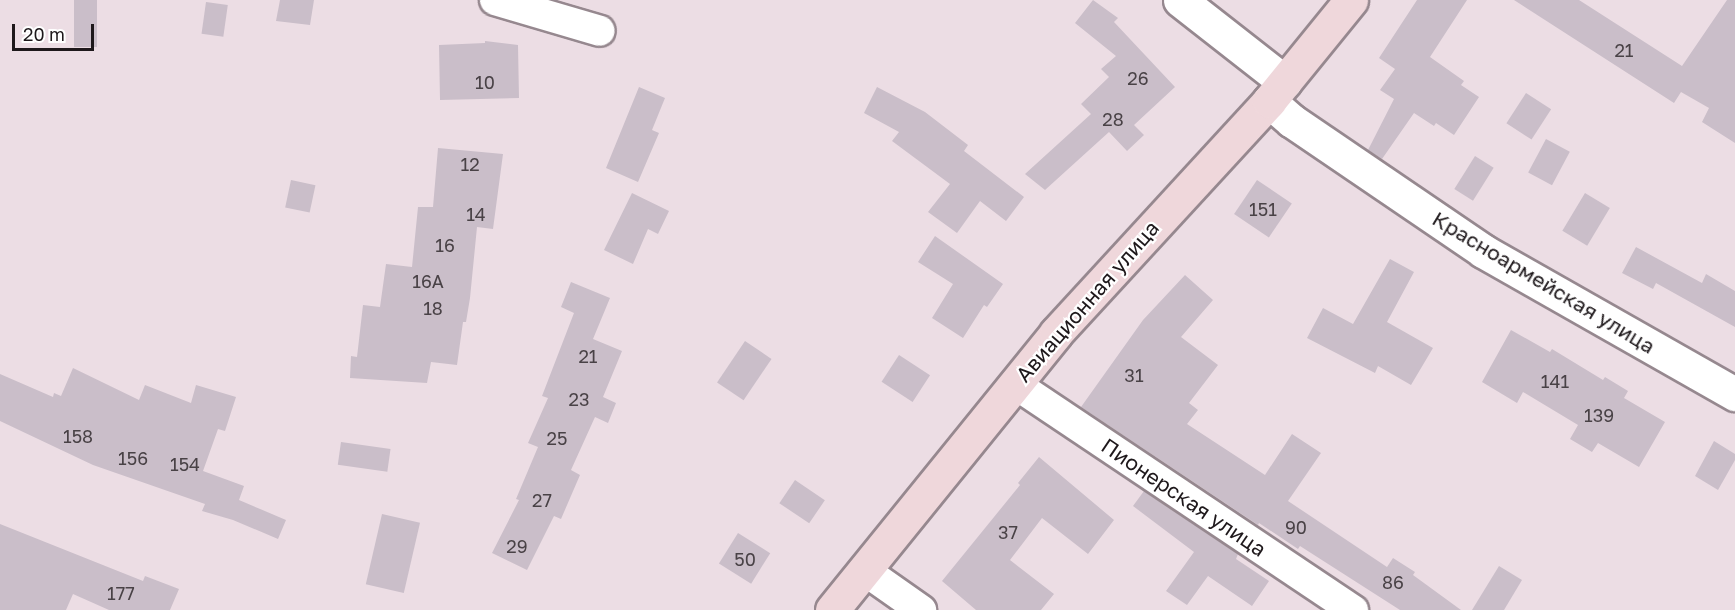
<!DOCTYPE html>
<html>
<head>
<meta charset="utf-8">
<style>
	body { margin:0 }
	#map { position:relative; width:1735px; height:610px; overflow:hidden; background:#ecdde4; font-family:"Golos Text",sans-serif }
	div>[style] { position:absolute }
	[style*='--x'] { left:calc(var(--x)*1px); top:calc(var(--y)*1px); width:calc(var(--w)*1px); rotate:calc(var(--a)*1deg) }
	.building>* { inset:0; background:#cabec9; transform-origin:0 0 }
	.roads { filter:drop-shadow(2px 0 #96888f) drop-shadow(-2px 0 #96888f) drop-shadow(0 2px #96888f) drop-shadow(0 -2px #96888f) }
	.minor>* { height:30px; margin:-15px; padding:0 15px; transform-origin:15px; border-radius:15px; background:#fff }
	.tertiary>* { height:33px; margin:-16.5px; padding:0 16.5px; transform-origin:16.5px; border-radius:16.5px; background:#fff }
	.secondary>* { height:33px; margin:-16.5px; padding:0 16.5px; transform-origin:16.5px; border-radius:16.5px; background:#efd7db }
	span { translate:-50% -50%; white-space:nowrap; text-align:center; line-height:1.15; -webkit-text-stroke:4.5px #fff; paint-order:stroke }
	.number-label { font-size:18px; color:#494246 }
	.number-label span { -webkit-text-stroke-width:0 }
	.street-label { font-size:21px; color:#1e181b }
	.scale { position:absolute; left:12px; top:24px; width:82px; height:27px; box-sizing:border-box; border:3px solid #1e181b; border-top:0; padding-left:8px; font-size:18px; line-height:21px; white-space:nowrap; color:#1e181b; -webkit-text-stroke:4px #fff; paint-order:stroke }
</style>
</head>
<body>
<div id="map">
	<div class="building">
		<div style="left:74px;top:0;width:23px;height:47px"></div>
		<div style="clip-path:polygon(280px 0,314px 0,310px 25px,276px 21px)"></div>
		<div style="clip-path:polygon(1093px 0,1118px 18px,1114px 22px,1175px 87px,1134px 125px,1144px 135px,1127px 151px,1109px 132px,1045px 190px,1025px 174px,1091px 114px,1081px 104px,1109px 77px,1101px 69px,1116px 56px,1075px 23px)"></div>
		<div style="clip-path:polygon(1417px 0,1467px 0,1430px 57px,1464px 81px,1461px 85px,1479px 97px,1454px 135px,1436px 123px,1434px 126px,1414px 113px,1382px 159px,1368px 150px,1394px 99px,1380px 90px,1395px 69px,1379px 58px)"></div>
		<div style="clip-path:polygon(1514px 0,1579px 0,1682px 66px,1727px 0,1735px 0,1735px 143px,1702px 122px,1709px 108px,1681px 92px,1674px 103px)"></div>
		<div style="left:206px;top:2px;width:22px;height:32px;rotate:8deg"></div>
		<div style="clip-path:polygon(485px 41px,518px 45px,519px 98px,440px 100px,439px 45px,485px 43px)"></div>
		<div style="clip-path:polygon(639px 87px,665px 98px,652px 130px,659px 133px,638px 182px,606px 168px)"></div>
		<div style="clip-path:polygon(877px 87px,925px 112px,968px 145px,964px 151px,1024px 197px,1006px 221px,980px 201px,957px 233px,928px 212px,950px 184px,892px 141px,899px 132px,864px 113px)"></div>
		<div style="left:1526px;top:93px;width:30px;height:36px;rotate:33deg"></div>
		<div style="left:1546px;top:139px;width:27px;height:38px;rotate:28deg"></div>
		<div style="clip-path:polygon(438px 148px,503px 154px,493px 229px,477px 227px,470px 298px,466px 322px,463px 322px,457px 365px,431px 362px,427px 383px,350px 378px,351px 356px,357px 357px,363px 305px,380px 307px,386px 264px,412px 267px,418px 207px,433px 207px)"></div>
		<div style="left:1475px;top:156px;width:22px;height:39px;rotate:32deg"></div>
		<div style="left:291px;top:180px;width:25px;height:28px;rotate:12deg"></div>
		<div style="left:1257px;top:180px;width:42px;height:41px;rotate:34deg"></div>
		<div style="clip-path:polygon(632px 193px,669px 211px,658px 234px,648px 229px,633px 264px,604px 250px)"></div>
		<div style="left:1585px;top:193px;width:29px;height:44px;rotate:31deg"></div>
		<div style="clip-path:polygon(935px 236px,1003px 284px,987px 307px,984px 305px,963px 338px,932px 318px,953px 284px,918px 262px)"></div>
		<div style="clip-path:polygon(1636px 247px,1702px 283px,1706px 274px,1735px 291px,1735px 327px,1656px 283px,1653px 289px,1622px 273px)"></div>
		<div style="clip-path:polygon(1390px 259px,1414px 272px,1387px 322px,1433px 348px,1411px 385px,1378px 366px,1375px 373px,1307px 338px,1323px 308px,1353px 324px)"></div>
		<div style="clip-path:polygon(1185px 275px,1213px 300px,1181px 337px,1218px 365px,1189px 403px,1198px 410px,1187px 424px,1265px 475px,1292px 434px,1321px 453px,1288px 501px,1387px 567px,1393px 558px,1415px 572px,1413px 575px,1461px 610px,1400px 610px,1300px 546px,1298px 549px,1259px 523px,1258px 525px,1081px 407px,1143px 320px)"></div>
		<div style="clip-path:polygon(571px 282px,610px 298px,593px 339px,622px 351px,603px 397px,616px 403px,608px 423px,595px 417px,571px 470px,580px 475px,561px 519px,554px 516px,527px 570px,492px 553px,519px 500px,516px 499px,538px 447px,528px 443px,548px 398px,542px 396px,574px 313px,561px 307px)"></div>
		<div style="clip-path:polygon(1511px 330px,1550px 352px,1552px 349px,1603px 380px,1605px 377px,1628px 391px,1624px 398px,1665px 422px,1639px 467px,1598px 443px,1592px 452px,1570px 439px,1578px 425px,1523px 392px,1517px 403px,1482px 382px)"></div>
		<div style="left:745px;top:341px;width:32px;height:50px;rotate:34deg"></div>
		<div style="left:899px;top:355px;width:37px;height:32px;rotate:33deg"></div>
		<div style="clip-path:polygon(73px 368px,139px 400px,145px 385px,191px 403px,196px 385px,236px 397px,225px 431px,218px 429px,203px 471px,244px 486px,239px 500px,286px 520px,278px 539px,233px 520px,202px 511px,205px 504px,93px 465px,0 421px,0 374px,53px 397px,54px 393px,61px 396px)"></div>
		<div style="clip-path:polygon(1714px 441px,1735px 454px,1735px 460px,1718px 490px,1695px 476px)"></div>
		<div style="left:341px;top:442px;width:50px;height:23px;rotate:8deg"></div>
		<div style="clip-path:polygon(1039px 457px,1114px 520px,1088px 554px,1042px 518px,1010px 560px,1054px 594px,1041px 610px,976px 610px,942px 581px,1020px 485px,1018px 483px)"></div>
		<div style="left:795px;top:480px;width:36px;height:28px;rotate:34deg"></div>
		<div style="clip-path:polygon(1144px 491px,1238px 554px,1236px 559px,1269px 581px,1252px 606px,1208px 576px,1187px 605px,1166px 591px,1194px 552px,1133px 506px)"></div>
		<div style="left:382px;top:514px;width:39px;height:72px;rotate:13deg"></div>
		<div style="clip-path:polygon(0 524px,143px 581px,145px 576px,179px 589px,170px 610px,109px 610px,73px 594px,66px 610px,0 610px)"></div>
		<div style="left:738px;top:533px;width:38px;height:36px;rotate:32deg"></div>
		<div style="clip-path:polygon(1499px 566px,1522px 580px,1504px 610px,1472px 610px)"></div>
	</div>
	<div class="roads">
		<div class="minor">
			<div style="--x:495;--y:0;--w:109;--a:16.4"></div>
			<div style="--x:1015;--y:384;--w:407;--a:33.8"></div>
			<div style="--x:864;--y:570;--w:70;--a:35.1"></div>
		</div>
		<div class="tertiary">
			<div style="--x:1180;--y:0;--w:133;--a:38"></div>
			<div style="--x:1269;--y:101;--w:30;--a:41"></div>
			<div style="--x:1292;--y:121;--w:231;--a:34.2"></div>
			<div style="--x:1483;--y:251;--w:290;--a:29.6"></div>
		</div>
		<div class="secondary">
			<div style="--x:832;--y:610;--w:356;--a:-51"></div>
			<div style="--x:1056;--y:333;--w:315;--a:-47.4"></div>
			<div style="--x:1269;--y:101;--w:130;--a:-50.9"></div>
		</div>
	</div>
	<div class="number-label">
		<span style="left:1624px;top:50px">21</span>
		<span style="left:1138px;top:78px">26</span>
		<span style="left:485px;top:82px">10</span>
		<span style="left:1113px;top:119px">28</span>
		<span style="left:470px;top:164px">12</span>
		<span style="left:1263px;top:209px">151</span>
		<span style="left:476px;top:214px">14</span>
		<span style="left:445px;top:245px">16</span>
		<span style="left:428px;top:281px">16А</span>
		<span style="left:433px;top:308px">18</span>
		<span style="left:588px;top:356px">21</span>
		<span style="left:1134px;top:375px">31</span>
		<span style="left:1555px;top:381px">141</span>
		<span style="left:579px;top:399px">23</span>
		<span style="left:1599px;top:415px">139</span>
		<span style="left:78px;top:436px">158</span>
		<span style="left:557px;top:438px">25</span>
		<span style="left:133px;top:458px">156</span>
		<span style="left:185px;top:464px">154</span>
		<span style="left:542px;top:500px">27</span>
		<span style="left:1296px;top:527px">90</span>
		<span style="left:1008px;top:532px">37</span>
		<span style="left:517px;top:546px">29</span>
		<span style="left:745px;top:559px">50</span>
		<span style="left:1393px;top:582px">86</span>
		<span style="left:121px;top:593px">177</span>
	</div>
	<div class="street-label">
		<span style="left:1544px;top:282px;rotate:31deg">Красноармейская улица</span>
		<span style="left:1087px;top:301px;rotate:-49deg">Авиационная улица</span>
		<span style="left:1184px;top:497px;rotate:34deg">Пионерская улица</span>
	</div>
	<div class="scale">20 m</div>
</div>
</body>
</html>
